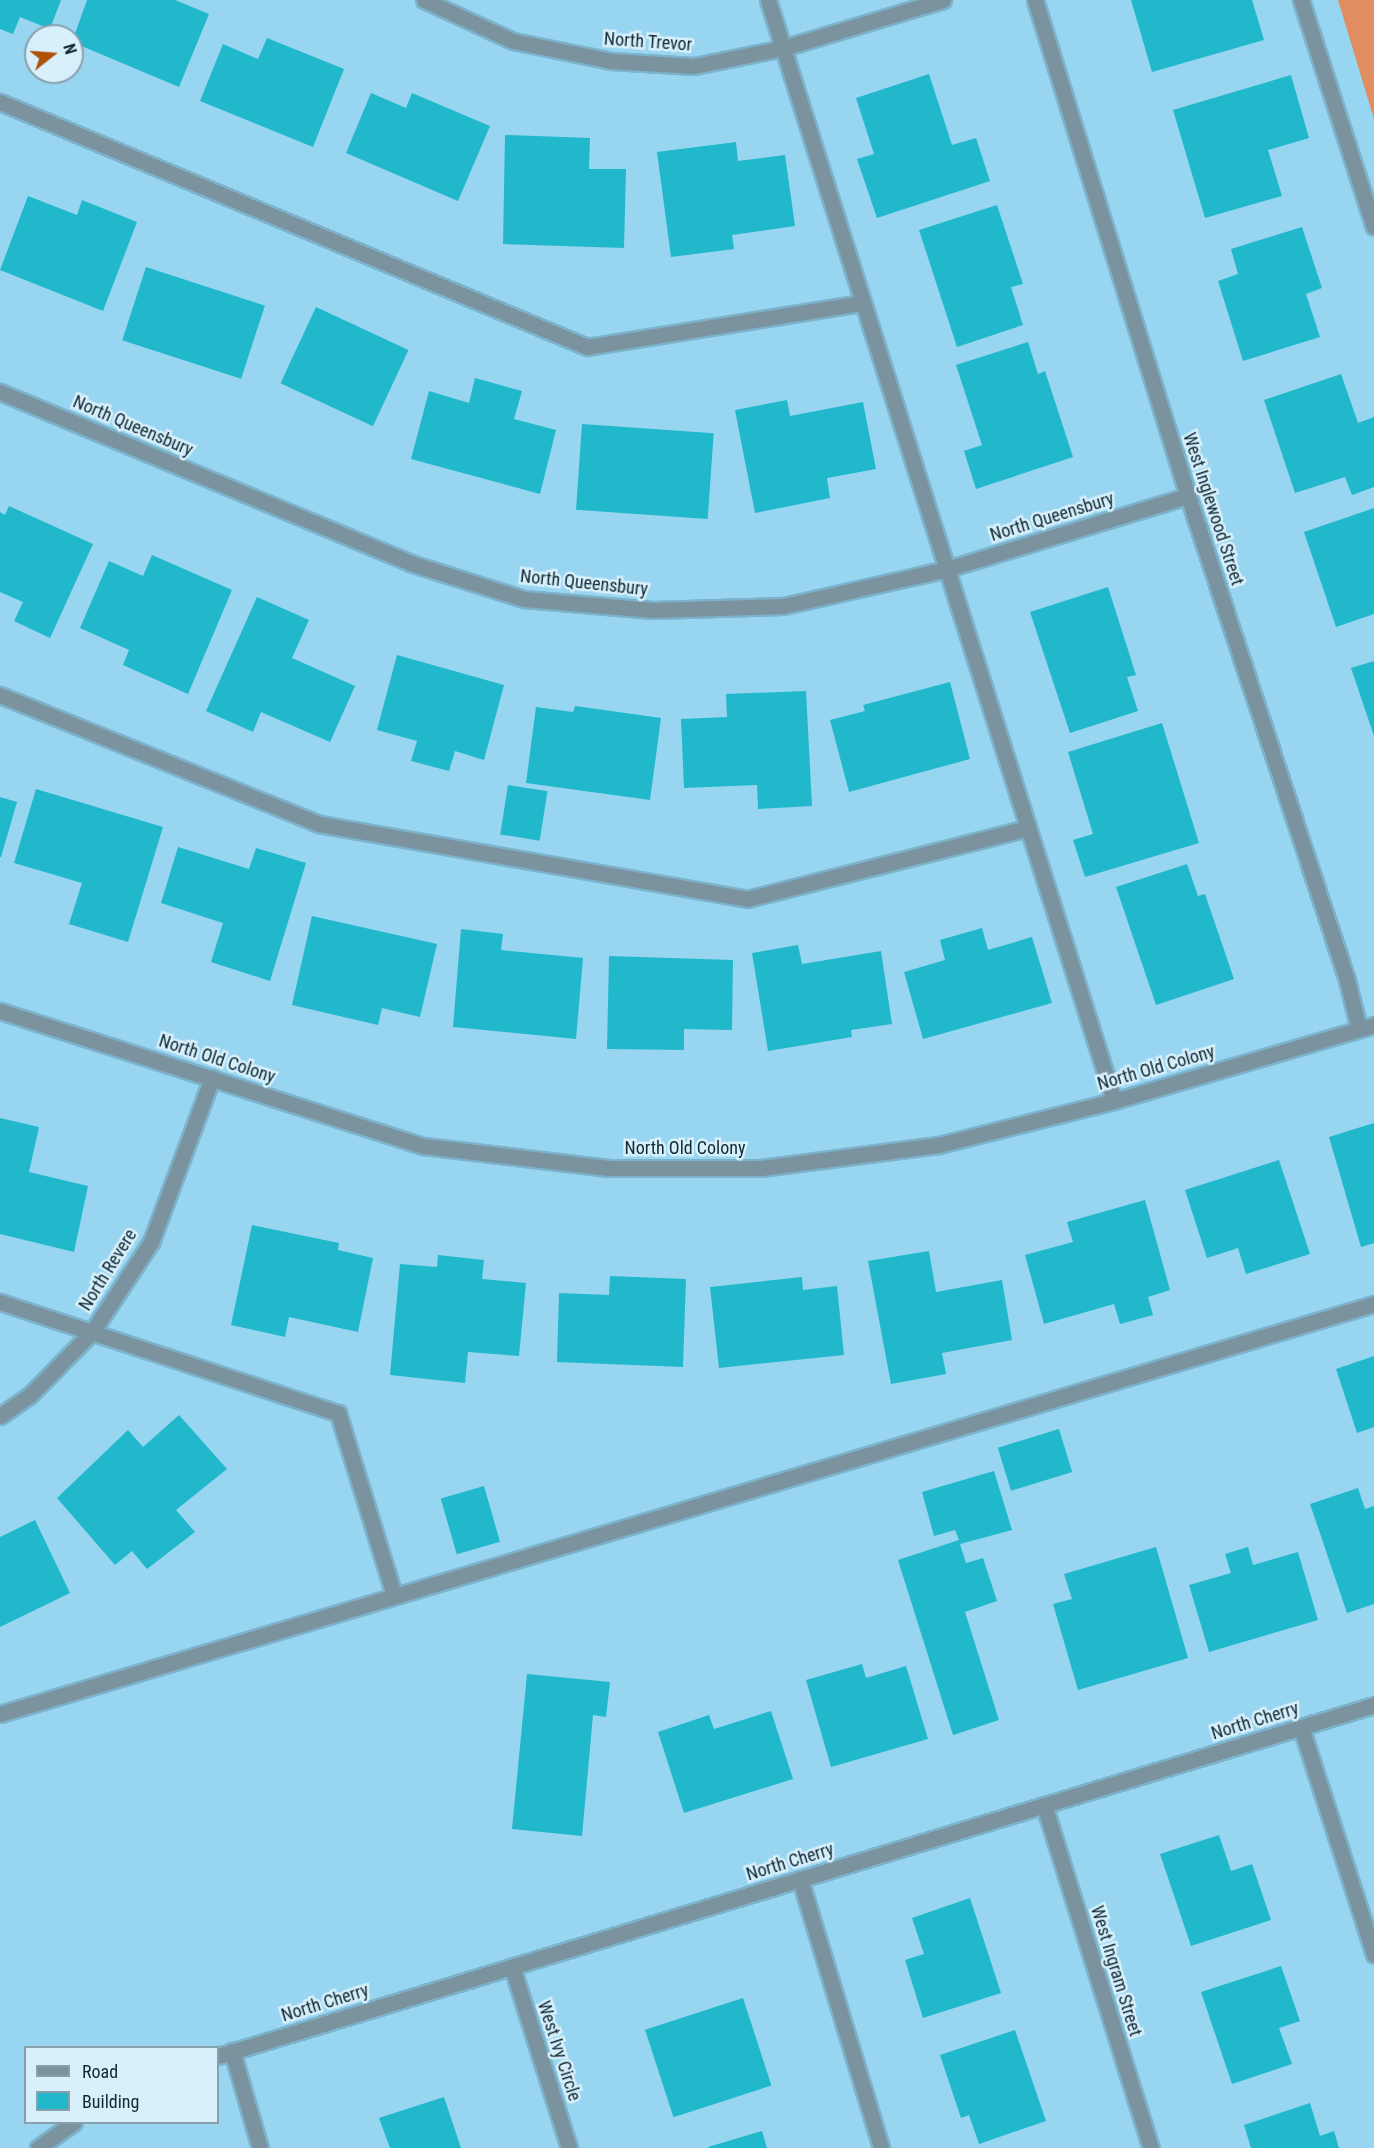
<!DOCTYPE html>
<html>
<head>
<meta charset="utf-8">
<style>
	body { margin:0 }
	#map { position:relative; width:1374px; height:2148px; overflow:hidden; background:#98d5f1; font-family:"Roboto Condensed",sans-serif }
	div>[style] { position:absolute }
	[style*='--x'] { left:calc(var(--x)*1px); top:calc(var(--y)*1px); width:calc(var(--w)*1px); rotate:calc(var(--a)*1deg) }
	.green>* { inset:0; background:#e08d60 }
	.building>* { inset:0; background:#21b8cb; transform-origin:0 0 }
	.roads { filter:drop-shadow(2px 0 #7db2cb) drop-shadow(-2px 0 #7db2cb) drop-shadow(0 2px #7db2cb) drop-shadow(0 -2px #7db2cb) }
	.lane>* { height:15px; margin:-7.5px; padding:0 7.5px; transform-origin:7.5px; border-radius:7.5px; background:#7a939f }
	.street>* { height:15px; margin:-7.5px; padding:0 7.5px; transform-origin:7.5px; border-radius:7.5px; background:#7a939f }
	span { translate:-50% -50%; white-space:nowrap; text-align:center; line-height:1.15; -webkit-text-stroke:5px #d8f0fb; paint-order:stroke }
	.street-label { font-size:18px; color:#0f2833 }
	.legend { position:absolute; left:24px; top:2046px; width:195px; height:78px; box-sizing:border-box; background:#d8f0fb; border:2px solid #88a0ab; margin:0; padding:8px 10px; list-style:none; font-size:18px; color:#0f2833 }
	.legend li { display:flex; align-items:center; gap:12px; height:30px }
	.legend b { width:30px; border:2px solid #88a0ab }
	.north { position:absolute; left:24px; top:24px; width:60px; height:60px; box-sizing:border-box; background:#d8f0fb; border:2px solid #88a0ab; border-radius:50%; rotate:73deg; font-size:16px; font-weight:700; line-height:24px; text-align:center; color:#0f2833 }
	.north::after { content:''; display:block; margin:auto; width:21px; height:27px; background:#b15209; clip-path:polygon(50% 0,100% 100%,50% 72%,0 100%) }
</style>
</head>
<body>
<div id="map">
	<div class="green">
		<div style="clip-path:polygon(1338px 0,1374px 0,1374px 119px)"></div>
	</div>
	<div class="building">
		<div style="clip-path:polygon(0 0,61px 0,50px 29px,20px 17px,13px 34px,0 29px)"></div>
		<div style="clip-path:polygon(87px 0,175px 0,209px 14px,179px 87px,72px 42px)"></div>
		<div style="clip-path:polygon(1131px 0,1252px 0,1264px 40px,1152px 72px)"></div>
		<div style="clip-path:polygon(267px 38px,344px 69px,313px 147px,200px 101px,223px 44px,258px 59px)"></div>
		<div style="clip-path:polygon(929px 74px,952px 145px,976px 138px,990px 181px,877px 218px,857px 159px,874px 154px,856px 98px)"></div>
		<div style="clip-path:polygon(1291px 75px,1309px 138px,1268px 150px,1282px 196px,1205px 218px,1173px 110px)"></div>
		<div style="clip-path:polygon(371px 93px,406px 108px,412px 93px,490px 126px,458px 201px,346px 153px)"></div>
		<div style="clip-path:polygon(505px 135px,590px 138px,589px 169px,626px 169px,624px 248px,503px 244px)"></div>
		<div style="clip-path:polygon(736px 142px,738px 161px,785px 155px,795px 226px,732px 235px,734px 249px,671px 257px,657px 152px)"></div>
		<div style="clip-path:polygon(28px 196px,77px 215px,82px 200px,137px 222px,103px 311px,0 270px)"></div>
		<div style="clip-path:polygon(997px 205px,1023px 284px,1011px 287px,1023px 325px,957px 347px,919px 230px)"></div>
		<div style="clip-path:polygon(1302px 227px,1322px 288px,1306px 294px,1320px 337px,1243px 361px,1218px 281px,1238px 274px,1231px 249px)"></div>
		<div style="left:146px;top:267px;width:125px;height:77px;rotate:18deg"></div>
		<div style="left:316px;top:307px;width:102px;height:84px;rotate:25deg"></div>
		<div style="clip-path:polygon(1028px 342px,1038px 374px,1045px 371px,1073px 457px,976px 489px,964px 451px,982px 445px,956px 365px)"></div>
		<div style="clip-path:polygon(1341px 374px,1358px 423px,1374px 417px,1374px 487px,1352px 495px,1345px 477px,1295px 493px,1264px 400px)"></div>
		<div style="clip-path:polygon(475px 378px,522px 391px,514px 419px,556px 430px,540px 494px,411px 459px,429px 391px,469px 403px)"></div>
		<div style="clip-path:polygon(787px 400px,790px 416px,863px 402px,876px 469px,827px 478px,830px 498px,755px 513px,735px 410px)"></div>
		<div style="left:582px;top:424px;width:132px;height:86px;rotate:4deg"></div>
		<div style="clip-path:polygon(9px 506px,93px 544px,50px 638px,14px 621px,23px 602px,0 592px,0 512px,5px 515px)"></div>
		<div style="clip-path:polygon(1374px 508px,1374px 614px,1336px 627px,1304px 532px)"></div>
		<div style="clip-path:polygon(152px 555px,232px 590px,188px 694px,123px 665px,129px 650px,80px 628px,109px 561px,143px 576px)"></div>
		<div style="clip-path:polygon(1108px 587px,1136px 675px,1127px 677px,1138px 711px,1070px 733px,1030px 612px)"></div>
		<div style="clip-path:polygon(257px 597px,309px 620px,292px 658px,355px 686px,330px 742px,261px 712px,253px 732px,206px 711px)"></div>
		<div style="clip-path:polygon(397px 655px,504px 685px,484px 760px,455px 751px,449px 771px,411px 761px,417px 741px,377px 730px)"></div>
		<div style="clip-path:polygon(1374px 661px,1374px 736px,1351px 668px)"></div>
		<div style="clip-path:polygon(950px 682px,970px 759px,849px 792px,830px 720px,865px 711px,863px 705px)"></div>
		<div style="clip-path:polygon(806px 691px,812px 806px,758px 809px,757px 785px,684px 788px,681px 719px,727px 717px,726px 694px)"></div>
		<div style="clip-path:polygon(575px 706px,661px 718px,650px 800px,526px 783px,536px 707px,573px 712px)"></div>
		<div style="clip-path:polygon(1162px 723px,1199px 843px,1085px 877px,1073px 840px,1093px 834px,1068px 752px)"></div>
		<div style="left:508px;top:785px;width:40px;height:50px;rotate:9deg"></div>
		<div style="clip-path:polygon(36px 789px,163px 827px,128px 942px,69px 924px,82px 883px,14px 863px)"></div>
		<div style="clip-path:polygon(0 797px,17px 802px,1px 857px,0 857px)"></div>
		<div style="clip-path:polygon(178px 847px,249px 869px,256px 848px,306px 863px,270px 981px,211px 962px,223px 923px,161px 903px)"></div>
		<div style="clip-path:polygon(1187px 864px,1198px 896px,1205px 894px,1234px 979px,1156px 1005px,1116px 887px)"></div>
		<div style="clip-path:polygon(312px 916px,437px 944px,420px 1017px,382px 1008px,378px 1025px,292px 1005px)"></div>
		<div style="clip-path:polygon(982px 928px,988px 950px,1032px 937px,1052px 1003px,923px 1039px,904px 972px,945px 960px,940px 940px)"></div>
		<div style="clip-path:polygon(461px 929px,503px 934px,501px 950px,583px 958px,576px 1039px,453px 1027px)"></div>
		<div style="clip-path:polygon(798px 945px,802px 964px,881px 951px,892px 1024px,851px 1030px,852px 1037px,768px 1051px,752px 953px)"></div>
		<div style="clip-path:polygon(609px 956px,733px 960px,732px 1030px,684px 1029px,684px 1050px,607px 1049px)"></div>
		<div style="clip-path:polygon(0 1118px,39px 1127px,29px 1172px,88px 1186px,74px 1252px,0 1234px)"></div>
		<div style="clip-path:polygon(1374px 1123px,1374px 1243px,1361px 1247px,1329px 1137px)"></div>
		<div style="clip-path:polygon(1279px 1160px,1310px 1254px,1246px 1274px,1238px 1248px,1207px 1258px,1185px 1190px)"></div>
		<div style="clip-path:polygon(1145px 1200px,1170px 1290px,1148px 1297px,1153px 1315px,1120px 1324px,1114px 1304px,1044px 1324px,1025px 1255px,1073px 1242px,1067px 1222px)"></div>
		<div style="clip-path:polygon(252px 1225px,339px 1243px,338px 1250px,373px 1258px,358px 1332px,289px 1317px,285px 1337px,231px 1325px)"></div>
		<div style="clip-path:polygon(929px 1251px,936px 1292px,1002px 1280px,1012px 1340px,942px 1353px,946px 1374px,891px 1384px,868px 1261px)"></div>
		<div style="clip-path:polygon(438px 1255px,484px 1260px,482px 1279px,526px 1283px,519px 1356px,468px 1352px,465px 1383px,390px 1375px,400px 1264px,437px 1267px)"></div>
		<div style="clip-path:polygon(610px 1276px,686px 1279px,683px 1367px,557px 1362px,559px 1293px,609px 1295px)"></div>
		<div style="clip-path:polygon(802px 1277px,803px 1290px,837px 1286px,844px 1355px,719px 1368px,710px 1287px)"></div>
		<div style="clip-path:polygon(1374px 1356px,1374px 1427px,1357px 1433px,1336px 1369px)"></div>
		<div style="clip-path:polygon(179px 1415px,227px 1469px,176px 1510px,195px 1532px,147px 1569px,132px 1551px,115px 1565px,57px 1498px,128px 1430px,143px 1447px)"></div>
		<div style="left:1059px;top:1429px;width:45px;height:64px;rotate:73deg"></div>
		<div style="clip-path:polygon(994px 1471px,1012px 1530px,960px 1544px,966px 1563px,983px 1558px,997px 1601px,965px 1612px,999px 1720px,953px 1735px,898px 1560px,959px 1540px,955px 1530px,934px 1536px,922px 1492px)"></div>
		<div style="left:484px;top:1486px;width:58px;height:45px;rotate:74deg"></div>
		<div style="clip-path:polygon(1358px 1488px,1365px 1509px,1374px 1506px,1374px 1604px,1347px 1613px,1310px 1504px)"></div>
		<div style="clip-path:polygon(35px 1520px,70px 1593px,0 1627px,0 1537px)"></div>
		<div style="clip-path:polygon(1156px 1547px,1188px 1658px,1078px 1690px,1053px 1604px,1072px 1599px,1064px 1574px)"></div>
		<div style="clip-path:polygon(1248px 1547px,1253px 1565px,1298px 1552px,1318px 1620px,1209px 1652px,1189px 1585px,1231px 1573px,1225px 1554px)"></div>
		<div style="clip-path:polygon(862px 1664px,866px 1678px,906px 1666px,928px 1739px,831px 1767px,806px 1680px)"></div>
		<div style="clip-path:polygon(527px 1674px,610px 1682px,606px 1717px,593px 1715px,582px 1836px,512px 1829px)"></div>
		<div style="clip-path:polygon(771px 1711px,793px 1779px,684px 1813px,658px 1732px,709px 1715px,714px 1729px)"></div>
		<div style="clip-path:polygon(1219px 1835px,1231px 1871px,1252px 1864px,1271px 1920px,1191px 1946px,1160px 1854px)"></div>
		<div style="clip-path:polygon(970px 1898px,1001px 1993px,923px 2018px,905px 1960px,924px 1954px,912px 1918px)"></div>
		<div style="clip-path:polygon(1281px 1966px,1300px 2021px,1279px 2028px,1292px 2064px,1232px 2084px,1201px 1992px)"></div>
		<div style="left:743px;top:1998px;width:92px;height:103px;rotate:72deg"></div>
		<div style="clip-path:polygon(1015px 2030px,1046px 2121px,979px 2144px,969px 2115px,961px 2118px,940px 2055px)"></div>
		<div style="clip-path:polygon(444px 2097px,461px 2148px,390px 2148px,379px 2118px)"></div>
		<div style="clip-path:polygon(1310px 2103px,1320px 2136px,1334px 2131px,1339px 2148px,1251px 2148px,1244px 2125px)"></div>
		<div style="clip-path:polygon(762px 2131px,767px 2148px,708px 2148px,708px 2147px)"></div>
	</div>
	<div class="roads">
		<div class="lane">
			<div style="--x:768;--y:0;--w:1154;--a:72.55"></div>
			<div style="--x:1301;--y:0;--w:238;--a:72.2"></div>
			<div style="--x:0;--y:102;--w:636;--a:22.65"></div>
			<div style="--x:587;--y:347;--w:279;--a:-9.1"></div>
			<div style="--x:0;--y:695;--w:344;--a:22"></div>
			<div style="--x:319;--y:824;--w:435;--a:9.9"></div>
			<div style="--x:747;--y:899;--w:290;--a:-14.2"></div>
			<div style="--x:0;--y:1302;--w:356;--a:18.2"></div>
			<div style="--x:338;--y:1413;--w:190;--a:72.9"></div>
			<div style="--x:0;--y:1714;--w:1434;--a:-16.62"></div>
			<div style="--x:1301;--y:1727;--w:239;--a:72.2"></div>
			<div style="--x:800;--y:1879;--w:281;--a:73.2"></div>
			<div style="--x:232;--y:2051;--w:101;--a:73.9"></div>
		</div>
		<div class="street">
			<div style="--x:424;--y:0;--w:98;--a:24.7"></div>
			<div style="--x:513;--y:41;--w:100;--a:11.5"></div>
			<div style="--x:611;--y:61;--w:83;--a:3.4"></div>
			<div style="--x:694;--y:66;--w:91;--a:-11.4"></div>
			<div style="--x:783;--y:48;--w:167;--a:-16.7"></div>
			<div style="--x:1035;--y:0;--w:519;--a:72.86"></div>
			<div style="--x:1188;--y:496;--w:509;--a:71.81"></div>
			<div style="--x:1347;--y:980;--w:50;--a:76.2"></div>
			<div style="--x:0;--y:392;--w:444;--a:22.6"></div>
			<div style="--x:410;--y:563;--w:120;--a:17.5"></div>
			<div style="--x:524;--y:599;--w:129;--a:4.9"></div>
			<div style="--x:653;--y:610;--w:130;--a:-1.8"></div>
			<div style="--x:783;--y:606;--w:168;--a:-12.7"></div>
			<div style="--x:947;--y:569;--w:252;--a:-16.9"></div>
			<div style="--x:0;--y:1011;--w:445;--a:17.7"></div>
			<div style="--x:424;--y:1146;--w:186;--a:6.8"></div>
			<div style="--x:609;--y:1168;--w:152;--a:0"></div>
			<div style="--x:761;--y:1168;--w:179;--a:-7.4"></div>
			<div style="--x:939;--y:1145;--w:180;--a:-14.1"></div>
			<div style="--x:1114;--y:1101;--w:271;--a:-16.3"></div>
			<div style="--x:0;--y:1416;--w:35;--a:-35"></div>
			<div style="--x:29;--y:1396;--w:90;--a:-45.5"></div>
			<div style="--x:92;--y:1332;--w:108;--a:-56.8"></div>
			<div style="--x:151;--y:1242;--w:175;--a:-69.6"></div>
			<div style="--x:1044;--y:1805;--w:359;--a:72.7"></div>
			<div style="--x:512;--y:1967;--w:190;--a:72.5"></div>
			<div style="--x:218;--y:2056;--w:1208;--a:-16.89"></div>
			<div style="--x:38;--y:2148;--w:44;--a:-35.8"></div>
		</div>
	</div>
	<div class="street-label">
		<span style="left:648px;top:42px;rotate:4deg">North Trevor</span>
		<span style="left:133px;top:426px;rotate:23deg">North Queensbury</span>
		<span style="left:1213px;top:509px;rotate:72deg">West Inglewood Street</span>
		<span style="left:1052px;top:517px;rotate:-17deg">North Queensbury</span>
		<span style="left:584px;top:583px;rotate:6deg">North Queensbury</span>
		<span style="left:217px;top:1059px;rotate:18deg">North Old Colony</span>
		<span style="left:1156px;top:1068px;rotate:-16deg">North Old Colony</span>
		<span style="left:685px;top:1148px">North Old Colony</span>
		<span style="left:108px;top:1270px;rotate:-58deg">North Revere</span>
		<span style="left:1255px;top:1721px;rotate:-17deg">North Cherry</span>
		<span style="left:790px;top:1862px;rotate:-17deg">North Cherry</span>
		<span style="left:1116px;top:1971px;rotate:73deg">West Ingram Street</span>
		<span style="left:325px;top:2003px;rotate:-17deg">North Cherry</span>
		<span style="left:559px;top:2051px;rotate:72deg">West Ivy Circle</span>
	</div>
	<ul class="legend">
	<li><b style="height:8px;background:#7a939f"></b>Road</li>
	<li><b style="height:16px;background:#21b8cb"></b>Building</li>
	</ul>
	<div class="north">N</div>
</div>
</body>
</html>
